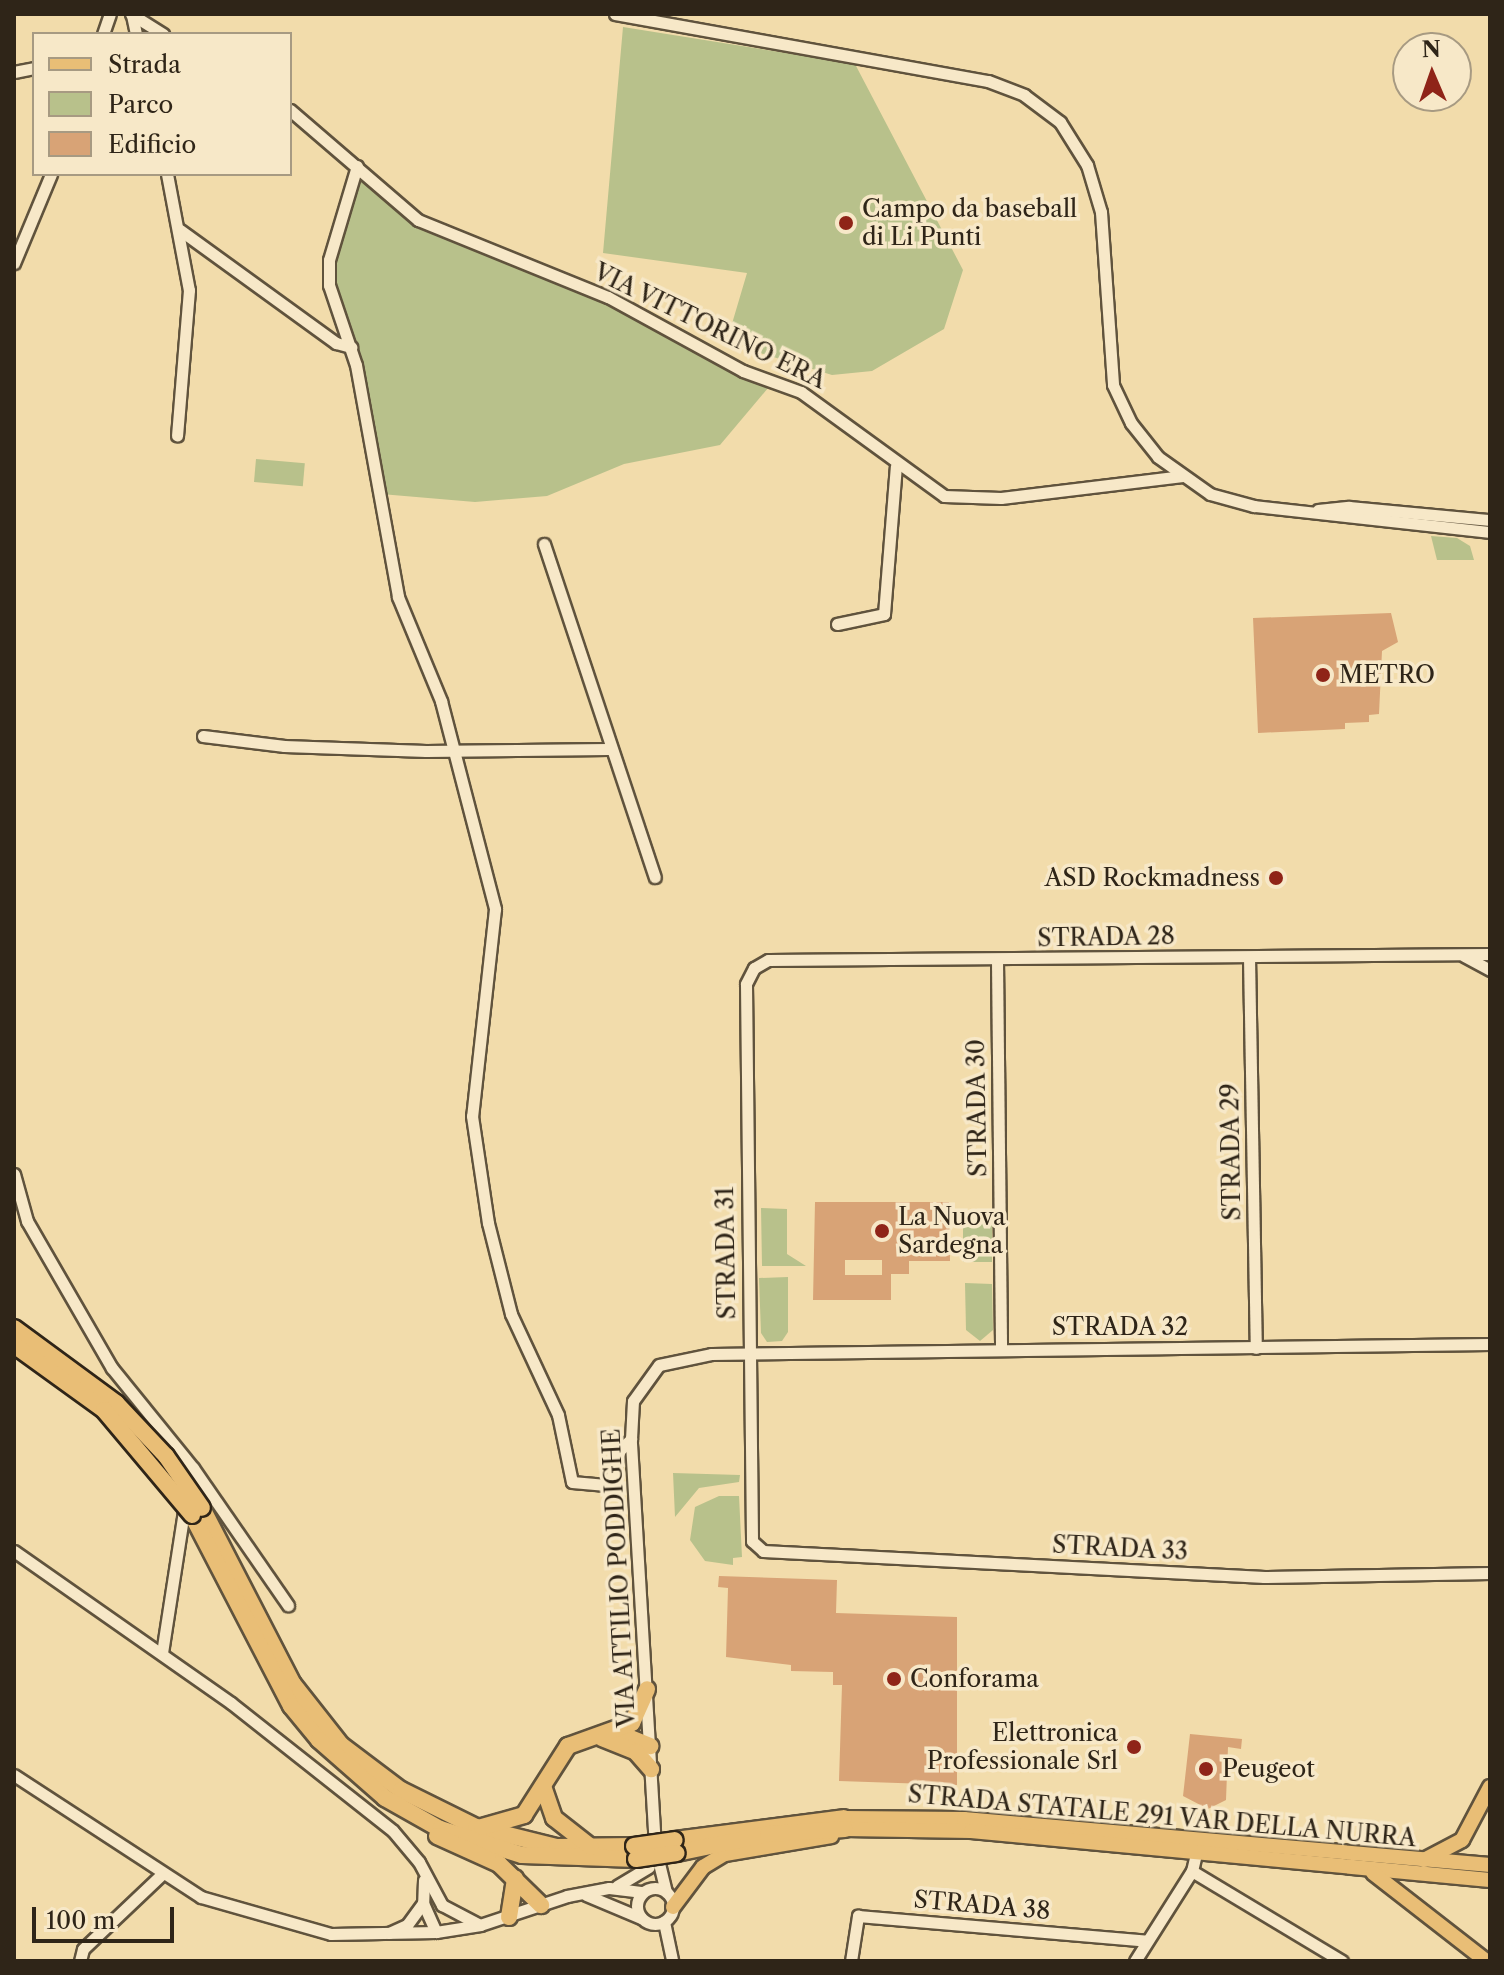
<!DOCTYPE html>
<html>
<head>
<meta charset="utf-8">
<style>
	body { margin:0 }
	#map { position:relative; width:1504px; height:1975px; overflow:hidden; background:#f2dcab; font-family:"Libre Caslon Text",serif }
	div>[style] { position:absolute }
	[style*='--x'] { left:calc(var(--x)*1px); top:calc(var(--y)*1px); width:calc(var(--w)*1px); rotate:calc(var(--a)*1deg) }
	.green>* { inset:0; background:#b8c18b; transform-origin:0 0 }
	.building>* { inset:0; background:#d8a376 }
	.roads { filter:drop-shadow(2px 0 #60533d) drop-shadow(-2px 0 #60533d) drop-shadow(0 2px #60533d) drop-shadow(0 -2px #60533d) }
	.minor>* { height:11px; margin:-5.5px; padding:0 5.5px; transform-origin:5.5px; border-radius:5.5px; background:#f7e8c8 }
	.minor>.ring { margin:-5.5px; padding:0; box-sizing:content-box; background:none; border:11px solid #f7e8c8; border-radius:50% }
	.major>* { height:14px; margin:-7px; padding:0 7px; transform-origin:7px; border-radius:7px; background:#e9be76 }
	.highway>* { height:16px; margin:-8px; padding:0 8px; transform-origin:8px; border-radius:8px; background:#e9be76 }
	.bridges { filter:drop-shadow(2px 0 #2f2518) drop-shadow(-2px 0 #2f2518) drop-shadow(0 2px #2f2518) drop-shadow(0 -2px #2f2518) }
	.highway-bridge>* { height:16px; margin:-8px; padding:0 8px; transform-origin:8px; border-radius:8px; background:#e9be76 }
	.dots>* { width:22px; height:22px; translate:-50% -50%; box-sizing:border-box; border:4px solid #f7e8c8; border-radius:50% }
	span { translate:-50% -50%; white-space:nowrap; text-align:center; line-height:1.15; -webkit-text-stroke:7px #f7e8c8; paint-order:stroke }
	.poi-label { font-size:24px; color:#2f2518 }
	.left { translate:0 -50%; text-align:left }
	.right { translate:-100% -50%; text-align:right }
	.street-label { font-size:24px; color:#2f2518 }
	.frame { position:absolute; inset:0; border:16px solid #2f2518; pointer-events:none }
	.legend { position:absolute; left:32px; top:32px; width:260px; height:144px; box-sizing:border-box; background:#f7e8c8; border:2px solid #a79a82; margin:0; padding:10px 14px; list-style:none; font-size:24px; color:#2f2518 }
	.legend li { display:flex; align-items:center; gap:16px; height:40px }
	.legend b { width:40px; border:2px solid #a79a82 }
	.north { position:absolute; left:1392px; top:32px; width:80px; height:80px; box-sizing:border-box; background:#f7e8c8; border:2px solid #a79a82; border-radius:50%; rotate:358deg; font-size:22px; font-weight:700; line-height:32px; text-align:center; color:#2f2518 }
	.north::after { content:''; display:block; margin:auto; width:28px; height:36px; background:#8f2418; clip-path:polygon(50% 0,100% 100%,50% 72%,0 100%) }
	.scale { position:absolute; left:32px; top:1907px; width:142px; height:36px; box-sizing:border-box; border:4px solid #2f2518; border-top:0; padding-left:10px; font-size:24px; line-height:28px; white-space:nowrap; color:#2f2518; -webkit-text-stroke:6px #f7e8c8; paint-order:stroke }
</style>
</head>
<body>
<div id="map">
	<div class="green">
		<div style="clip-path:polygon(623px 27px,855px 64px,963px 270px,944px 329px,872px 371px,832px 375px,757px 352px,731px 327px,747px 273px,603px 253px)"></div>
		<div style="clip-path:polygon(364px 174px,421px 221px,671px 326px,768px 388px,720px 445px,624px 464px,547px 496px,475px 502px,381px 494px,357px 352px,333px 272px,349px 188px)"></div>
		<div style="left:256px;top:459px;width:49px;height:23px;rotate:5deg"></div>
		<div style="clip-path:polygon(1431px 536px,1457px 538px,1470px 546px,1474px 560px,1437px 560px)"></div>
		<div style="clip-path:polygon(761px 1208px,787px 1209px,787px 1254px,806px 1266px,762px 1266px)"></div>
		<div style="left:963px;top:1212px;width:29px;height:50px"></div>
		<div style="clip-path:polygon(788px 1277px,788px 1332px,782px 1341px,767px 1342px,761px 1333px,759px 1278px)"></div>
		<div style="clip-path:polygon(965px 1283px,992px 1284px,993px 1330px,980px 1341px,966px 1330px)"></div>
		<div style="clip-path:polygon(673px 1473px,740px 1475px,739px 1482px,699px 1488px,675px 1517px)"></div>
		<div style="clip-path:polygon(719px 1496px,739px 1496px,742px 1557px,733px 1558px,733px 1565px,705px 1561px,690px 1540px,695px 1507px)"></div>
	</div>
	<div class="building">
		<div style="clip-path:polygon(1391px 613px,1398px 642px,1382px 651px,1379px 714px,1369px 715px,1369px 722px,1345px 723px,1345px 729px,1258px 733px,1253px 618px)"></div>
		<div style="clip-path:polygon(evenodd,815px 1202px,949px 1202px,950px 1261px,909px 1261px,909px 1274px,891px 1274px,891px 1300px,813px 1300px,815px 1202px,845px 1260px,882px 1260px,882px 1275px,845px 1275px,845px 1260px)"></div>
		<div style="clip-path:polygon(719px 1576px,837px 1580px,836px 1613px,957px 1617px,957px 1785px,839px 1781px,842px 1685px,833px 1685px,833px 1672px,791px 1671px,791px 1665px,726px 1657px,728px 1588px,718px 1587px)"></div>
		<div style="clip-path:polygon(1190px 1734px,1242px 1739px,1241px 1749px,1228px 1747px,1226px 1800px,1208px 1809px,1183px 1796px)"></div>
	</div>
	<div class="roads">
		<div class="minor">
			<div style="--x:131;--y:14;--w:38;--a:32"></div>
			<div style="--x:615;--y:14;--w:379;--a:10.2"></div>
			<div style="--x:988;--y:81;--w:39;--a:21"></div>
			<div style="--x:1024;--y:95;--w:45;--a:36.9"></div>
			<div style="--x:1060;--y:122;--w:51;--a:57.9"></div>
			<div style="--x:1087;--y:165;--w:49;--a:73.4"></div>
			<div style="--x:1101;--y:212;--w:173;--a:86"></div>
			<div style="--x:1113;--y:385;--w:42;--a:64.7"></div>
			<div style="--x:1131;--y:423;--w:43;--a:51.5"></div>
			<div style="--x:1158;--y:457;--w:64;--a:35.4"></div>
			<div style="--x:1210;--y:494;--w:46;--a:15.3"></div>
			<div style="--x:1254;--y:506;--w:237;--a:6.3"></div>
			<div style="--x:132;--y:15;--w:19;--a:78"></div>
			<div style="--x:103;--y:34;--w:21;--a:-71"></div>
			<div style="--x:14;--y:72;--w:20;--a:-11"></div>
			<div style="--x:290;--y:110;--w:169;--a:40.7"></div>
			<div style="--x:418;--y:220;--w:205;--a:22.1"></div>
			<div style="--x:608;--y:297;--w:154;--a:28.7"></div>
			<div style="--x:743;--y:371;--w:62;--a:19.9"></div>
			<div style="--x:801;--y:392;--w:177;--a:36"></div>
			<div style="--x:944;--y:496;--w:57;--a:2"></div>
			<div style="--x:1001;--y:498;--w:183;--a:-6.9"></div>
			<div style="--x:357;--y:166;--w:98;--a:106.6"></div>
			<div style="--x:329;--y:260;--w:25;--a:90"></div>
			<div style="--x:329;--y:285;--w:84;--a:71.4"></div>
			<div style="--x:356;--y:365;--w:236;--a:79.7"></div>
			<div style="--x:398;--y:597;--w:113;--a:67.5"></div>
			<div style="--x:441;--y:701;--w:215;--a:75.4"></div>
			<div style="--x:495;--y:909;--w:208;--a:96.3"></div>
			<div style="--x:472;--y:1116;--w:108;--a:81.5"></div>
			<div style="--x:488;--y:1223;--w:94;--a:75.8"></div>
			<div style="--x:511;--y:1314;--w:111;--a:65"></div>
			<div style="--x:558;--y:1415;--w:68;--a:78.2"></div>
			<div style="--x:572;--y:1482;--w:37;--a:5"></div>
			<div style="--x:609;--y:1485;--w:37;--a:-73"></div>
			<div style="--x:620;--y:1450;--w:16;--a:-45"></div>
			<div style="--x:167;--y:174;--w:118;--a:79.3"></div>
			<div style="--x:189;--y:290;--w:146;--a:94.7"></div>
			<div style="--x:180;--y:230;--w:193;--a:35.9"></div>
			<div style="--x:336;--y:343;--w:16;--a:15"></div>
			<div style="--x:14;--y:263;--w:96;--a:-67.4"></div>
			<div style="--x:1318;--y:510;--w:31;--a:-6"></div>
			<div style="--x:1349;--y:507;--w:142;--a:5.3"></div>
			<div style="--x:544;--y:544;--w:351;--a:71.6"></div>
			<div style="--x:837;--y:624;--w:48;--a:-12"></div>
			<div style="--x:884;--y:614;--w:148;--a:-85.4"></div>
			<div style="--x:203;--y:736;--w:82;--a:7"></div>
			<div style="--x:284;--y:746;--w:142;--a:2"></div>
			<div style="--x:426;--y:751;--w:182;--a:-0.6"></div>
			<div style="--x:1490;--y:954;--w:722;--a:179.52"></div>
			<div style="--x:768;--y:960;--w:16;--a:150"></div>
			<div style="--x:754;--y:968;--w:18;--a:117"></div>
			<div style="--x:746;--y:984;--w:557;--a:89.38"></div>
			<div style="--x:752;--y:1541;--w:15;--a:42"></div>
			<div style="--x:763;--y:1551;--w:502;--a:2.97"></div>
			<div style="--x:1264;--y:1577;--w:226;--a:-1"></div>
			<div style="--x:1464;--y:956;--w:30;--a:28"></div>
			<div style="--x:1249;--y:957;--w:391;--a:89"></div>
			<div style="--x:997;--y:961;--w:389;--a:89.4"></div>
			<div style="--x:14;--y:1174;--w:49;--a:74.5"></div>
			<div style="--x:27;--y:1221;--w:170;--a:60"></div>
			<div style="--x:112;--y:1368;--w:129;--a:51"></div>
			<div style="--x:193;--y:1468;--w:167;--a:55.3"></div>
			<div style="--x:14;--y:1551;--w:265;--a:35"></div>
			<div style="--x:231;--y:1703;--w:206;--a:38.3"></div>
			<div style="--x:393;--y:1831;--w:40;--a:50"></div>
			<div style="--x:419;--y:1862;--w:49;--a:61.9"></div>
			<div style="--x:442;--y:1905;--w:41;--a:27.8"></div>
			<div style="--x:162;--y:1653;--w:151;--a:-81.2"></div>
			<div style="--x:14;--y:1775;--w:223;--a:33.1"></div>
			<div style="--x:201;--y:1897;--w:135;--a:15.9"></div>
			<div style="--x:331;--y:1934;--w:105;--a:-1.1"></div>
			<div style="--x:436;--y:1932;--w:45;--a:-9"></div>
			<div style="--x:480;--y:1925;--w:92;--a:-18.4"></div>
			<div style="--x:567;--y:1896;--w:43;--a:-10.8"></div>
			<div style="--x:609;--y:1888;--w:34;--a:7"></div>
			<div style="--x:1192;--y:1871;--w:175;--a:31"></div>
			<div style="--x:424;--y:1880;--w:23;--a:92"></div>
			<div style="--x:423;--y:1903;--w:32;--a:66"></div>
			<div style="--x:617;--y:1886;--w:37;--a:-31"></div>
			<div class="ring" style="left:637px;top:1888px;width:25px;height:25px"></div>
			<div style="--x:666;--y:1892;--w:46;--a:-103.7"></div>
			<div style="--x:655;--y:1847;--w:409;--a:-93.4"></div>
			<div style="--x:631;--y:1439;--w:38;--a:-87"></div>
			<div style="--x:633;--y:1401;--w:44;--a:-54.2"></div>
			<div style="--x:659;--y:1365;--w:53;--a:-11.9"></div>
			<div style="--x:711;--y:1354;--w:779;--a:-0.74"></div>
			<div style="--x:586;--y:1895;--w:60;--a:22.7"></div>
			<div style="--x:664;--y:1922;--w:40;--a:78"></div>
			<div style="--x:389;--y:1933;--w:20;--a:-24"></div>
			<div style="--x:407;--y:1925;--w:27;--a:-54"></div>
			<div style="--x:80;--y:1961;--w:12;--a:-76"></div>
			<div style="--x:83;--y:1949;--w:109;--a:-43.5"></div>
			<div style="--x:851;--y:1961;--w:46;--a:-81.2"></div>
			<div style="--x:858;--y:1916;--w:290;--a:4.9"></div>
			<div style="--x:1135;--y:1961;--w:107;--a:-57.7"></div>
			<div style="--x:1192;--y:1871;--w:17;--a:-77"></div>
		</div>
		<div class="major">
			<div style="--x:844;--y:1818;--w:120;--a:0.5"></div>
			<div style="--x:964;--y:1819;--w:528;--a:5"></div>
			<div style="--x:845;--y:1829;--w:126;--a:0.9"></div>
			<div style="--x:971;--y:1831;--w:521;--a:5.39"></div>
			<div style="--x:1424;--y:1860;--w:43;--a:-27.8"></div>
			<div style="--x:1462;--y:1840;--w:60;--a:-62.2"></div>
			<div style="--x:1373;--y:1873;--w:143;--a:37.9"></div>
			<div style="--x:673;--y:1907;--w:50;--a:-53.1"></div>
			<div style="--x:703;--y:1867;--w:26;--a:-31"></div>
			<div style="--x:725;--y:1854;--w:108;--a:-9.6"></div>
		</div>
		<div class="highway">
			<div style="--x:202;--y:1508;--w:198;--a:62.7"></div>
			<div style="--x:293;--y:1684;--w:78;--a:51.8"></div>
			<div style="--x:341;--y:1745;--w:75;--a:36.9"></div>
			<div style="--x:401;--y:1790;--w:84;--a:26.3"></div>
			<div style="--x:476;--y:1827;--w:83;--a:13.9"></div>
			<div style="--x:557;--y:1847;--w:77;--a:-0.7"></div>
			<div style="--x:192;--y:1515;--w:215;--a:62.6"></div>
			<div style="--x:291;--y:1706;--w:44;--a:50.5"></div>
			<div style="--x:319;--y:1740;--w:88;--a:41.3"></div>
			<div style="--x:385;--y:1798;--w:63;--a:29.4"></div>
			<div style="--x:440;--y:1829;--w:86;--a:17.6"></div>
			<div style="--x:522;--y:1855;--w:114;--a:2"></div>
			<div style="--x:618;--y:1733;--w:35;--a:22"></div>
			<div style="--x:602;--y:1738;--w:37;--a:22"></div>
			<div style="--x:636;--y:1752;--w:23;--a:49"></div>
			<div style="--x:543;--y:1786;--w:34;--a:71"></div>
			<div style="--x:554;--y:1818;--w:47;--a:38.1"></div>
			<div style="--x:482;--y:1827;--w:44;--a:-15.9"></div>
			<div style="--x:524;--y:1815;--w:82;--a:-57.5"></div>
			<div style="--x:568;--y:1746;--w:68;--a:-19.8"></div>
			<div style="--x:632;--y:1723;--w:37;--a:-66"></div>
			<div style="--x:437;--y:1836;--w:68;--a:24.3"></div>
			<div style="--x:499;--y:1864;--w:59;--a:44.3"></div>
			<div style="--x:675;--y:1840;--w:170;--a:-7.4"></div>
			<div style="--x:677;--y:1853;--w:93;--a:-11.8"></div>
			<div style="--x:768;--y:1834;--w:77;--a:-3.7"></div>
			<div style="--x:509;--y:1917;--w:39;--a:-81"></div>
		</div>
	</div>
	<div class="bridges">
		<div class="highway-bridge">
			<div style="--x:14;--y:1328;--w:127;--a:36.3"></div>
			<div style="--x:116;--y:1403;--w:73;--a:46.7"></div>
			<div style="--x:166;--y:1456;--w:63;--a:55.3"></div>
			<div style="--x:14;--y:1345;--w:111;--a:35.8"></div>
			<div style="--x:104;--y:1410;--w:137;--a:50"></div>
			<div style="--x:634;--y:1846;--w:41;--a:-8.3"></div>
			<div style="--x:636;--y:1859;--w:41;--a:-8.3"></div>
		</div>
	</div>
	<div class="dots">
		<div style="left:846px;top:223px;background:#8f2418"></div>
		<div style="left:1323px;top:675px;background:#8f2418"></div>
		<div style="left:1276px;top:878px;background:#8f2418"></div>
		<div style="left:882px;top:1231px;background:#8f2418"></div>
		<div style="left:894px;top:1679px;background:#8f2418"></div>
		<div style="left:1134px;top:1747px;background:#8f2418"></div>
		<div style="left:1206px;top:1769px;background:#8f2418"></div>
	</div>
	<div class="poi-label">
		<span class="left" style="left:862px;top:223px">Campo da baseball<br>di Li Punti</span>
		<span class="left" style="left:1339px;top:675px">METRO</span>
		<span class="right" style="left:1260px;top:878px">ASD Rockmadness</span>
		<span class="left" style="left:898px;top:1231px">La Nuova<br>Sardegna</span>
		<span class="left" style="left:910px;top:1679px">Conforama</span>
		<span class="right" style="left:1118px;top:1747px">Elettronica<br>Professionale Srl</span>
		<span class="left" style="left:1222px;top:1769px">Peugeot</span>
	</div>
	<div class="street-label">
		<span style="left:710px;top:326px;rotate:26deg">VIA VITTORINO ERA</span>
		<span style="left:1106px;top:937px;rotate:-1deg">STRADA 28</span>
		<span style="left:977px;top:1108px;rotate:-91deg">STRADA 30</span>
		<span style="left:1231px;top:1152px;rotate:-91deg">STRADA 29</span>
		<span style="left:726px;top:1253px;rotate:-91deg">STRADA 31</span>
		<span style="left:1120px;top:1327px">STRADA 32</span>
		<span style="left:1120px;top:1548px;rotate:3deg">STRADA 33</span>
		<span style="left:619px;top:1578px;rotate:-93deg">VIA ATTILIO PODDIGHE</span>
		<span style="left:1162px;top:1816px;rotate:5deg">STRADA STATALE 291 VAR DELLA NURRA</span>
		<span style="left:982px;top:1905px;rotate:5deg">STRADA 38</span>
	</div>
	<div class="frame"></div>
	<ul class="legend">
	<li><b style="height:10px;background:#e9be76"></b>Strada</li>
	<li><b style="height:22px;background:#b8c18b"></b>Parco</li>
	<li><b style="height:22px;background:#d8a376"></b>Edificio</li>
	</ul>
	<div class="north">N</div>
	<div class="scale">100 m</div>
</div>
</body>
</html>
